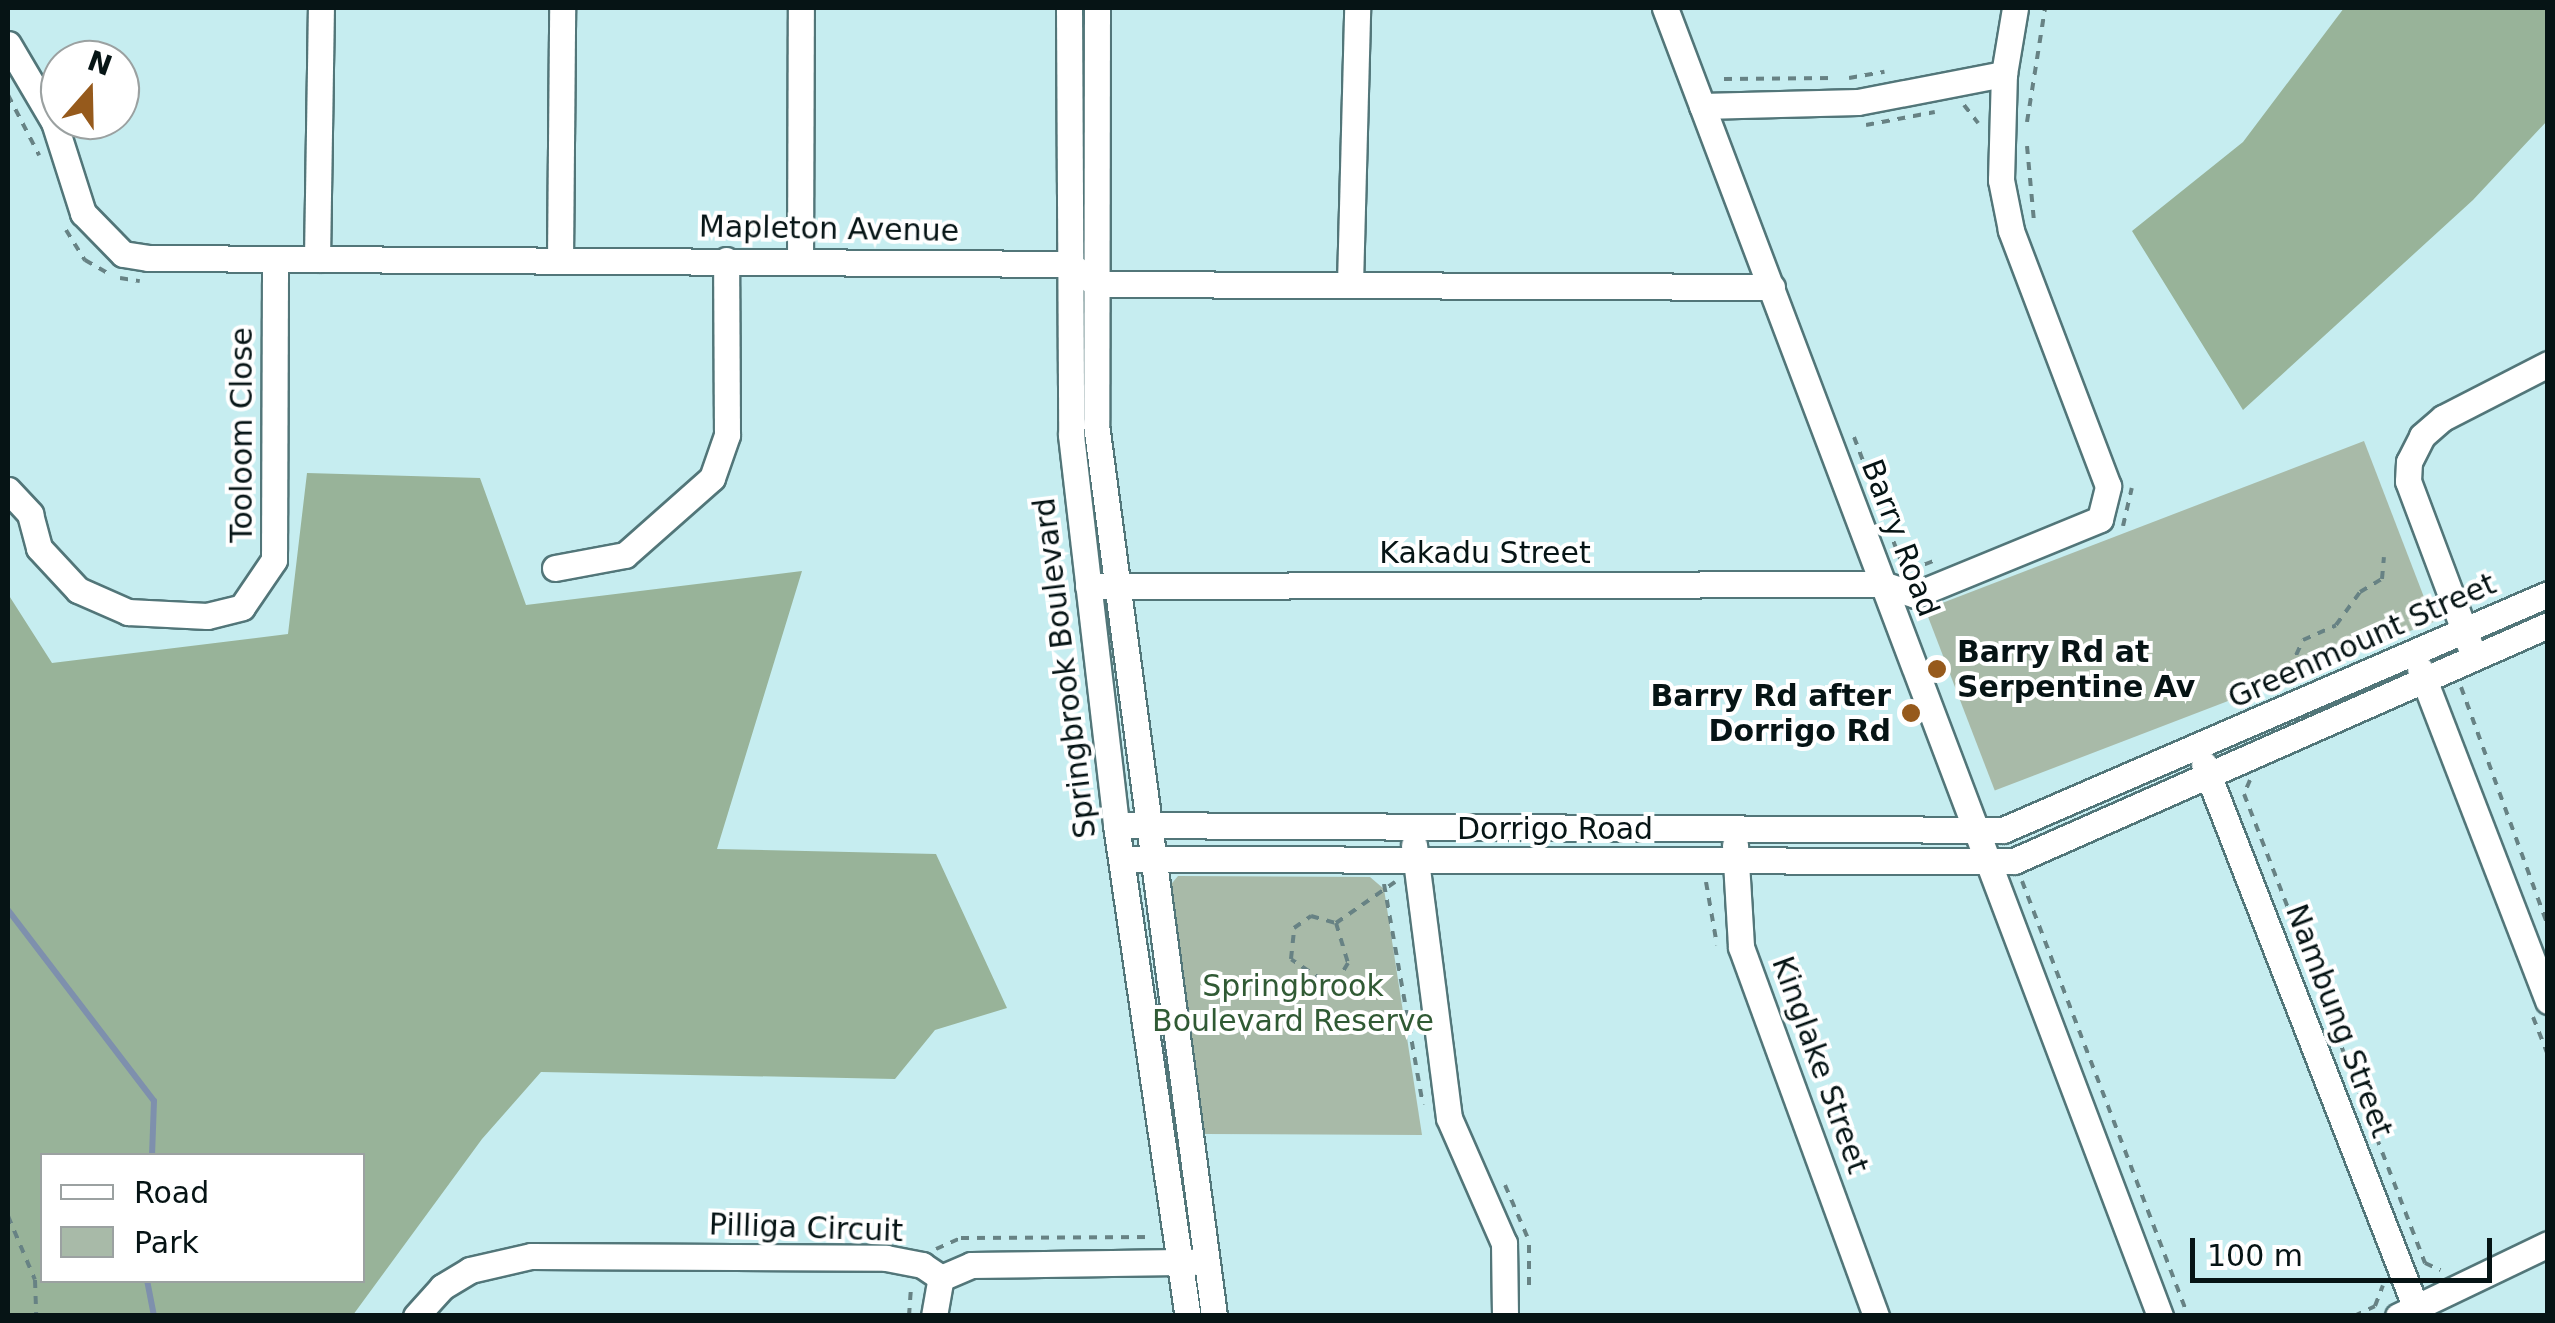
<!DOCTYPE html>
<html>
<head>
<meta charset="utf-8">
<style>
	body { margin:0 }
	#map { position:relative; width:2555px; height:1323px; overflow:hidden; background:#c6edf0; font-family:"DejaVu Sans",sans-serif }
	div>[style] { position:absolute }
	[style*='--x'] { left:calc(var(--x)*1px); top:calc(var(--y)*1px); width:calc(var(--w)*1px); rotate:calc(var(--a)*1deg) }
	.green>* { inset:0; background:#a8baa8; transform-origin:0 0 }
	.forest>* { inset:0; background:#98b399 }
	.stream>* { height:6px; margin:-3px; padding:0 3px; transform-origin:3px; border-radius:3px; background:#7e90ad }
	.path>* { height:4px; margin-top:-2px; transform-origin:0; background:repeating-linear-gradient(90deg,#678284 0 8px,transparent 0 16px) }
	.roads { filter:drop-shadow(2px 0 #527679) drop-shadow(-2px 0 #527679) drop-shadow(0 2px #527679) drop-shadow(0 -2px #527679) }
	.minor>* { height:25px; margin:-12.5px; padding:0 12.5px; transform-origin:12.5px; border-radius:12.5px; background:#fff }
	.dots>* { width:28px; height:28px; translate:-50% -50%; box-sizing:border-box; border:5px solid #fff; border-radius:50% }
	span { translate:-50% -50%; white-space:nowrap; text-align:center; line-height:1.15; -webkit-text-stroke:8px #fff; paint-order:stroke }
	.street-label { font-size:30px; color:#061415 }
	.poi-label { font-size:30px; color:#061415; font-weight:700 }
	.left { translate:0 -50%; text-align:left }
	.right { translate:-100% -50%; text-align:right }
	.park-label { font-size:30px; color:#305a34 }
	.frame { position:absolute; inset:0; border:10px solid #061415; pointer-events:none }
	.legend { position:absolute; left:40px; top:1153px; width:325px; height:130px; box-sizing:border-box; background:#fff; border:2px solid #9ba1a1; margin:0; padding:12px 18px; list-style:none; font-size:30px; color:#061415 }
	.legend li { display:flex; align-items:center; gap:20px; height:50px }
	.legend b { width:50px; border:2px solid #9ba1a1 }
	.north { position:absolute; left:40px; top:40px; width:100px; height:100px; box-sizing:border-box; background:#fff; border:2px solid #9ba1a1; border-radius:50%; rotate:20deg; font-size:28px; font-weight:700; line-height:40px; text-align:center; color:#061415 }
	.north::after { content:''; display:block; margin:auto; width:35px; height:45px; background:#965a1c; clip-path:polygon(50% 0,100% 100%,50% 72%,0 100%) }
	.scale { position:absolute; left:2190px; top:1238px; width:302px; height:45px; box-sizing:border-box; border:5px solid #061415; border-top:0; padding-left:12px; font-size:30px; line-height:35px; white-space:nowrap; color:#061415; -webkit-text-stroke:8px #fff; paint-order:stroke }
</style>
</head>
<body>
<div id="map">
	<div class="green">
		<div style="left:2364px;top:441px;width:194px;height:470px;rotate:69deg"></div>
		<div style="clip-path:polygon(1178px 876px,1370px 877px,1384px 889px,1422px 1135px,1205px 1134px,1168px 888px)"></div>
	</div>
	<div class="forest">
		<div style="clip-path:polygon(2344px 8px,2547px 8px,2547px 121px,2473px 200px,2243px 410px,2132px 231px,2243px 142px)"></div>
		<div style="clip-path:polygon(evenodd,307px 473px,480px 478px,526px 605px,802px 571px,717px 849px,936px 854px,1007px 1008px,935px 1030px,895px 1079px,541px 1072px,482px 1139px,353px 1315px,8px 1315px,8px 594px,52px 663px,288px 634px,307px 473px,42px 1156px,362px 1156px,362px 1280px,42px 1280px,42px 1156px)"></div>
	</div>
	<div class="stream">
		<div style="--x:8;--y:910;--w:240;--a:52.6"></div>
		<div style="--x:154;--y:1101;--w:55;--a:92.1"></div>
		<div style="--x:147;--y:1280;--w:37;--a:79"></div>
	</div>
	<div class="path">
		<div style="--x:1849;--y:78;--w:36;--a:-10"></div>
		<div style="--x:1724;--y:79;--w:110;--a:-0.5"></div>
		<div style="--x:8;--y:95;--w:68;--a:62.7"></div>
		<div style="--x:1964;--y:105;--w:23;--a:52"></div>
		<div style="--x:2027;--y:122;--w:115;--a:-81"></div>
		<div style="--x:1866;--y:125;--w:70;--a:-10.7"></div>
		<div style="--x:2027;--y:146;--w:76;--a:84.7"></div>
		<div style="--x:66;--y:230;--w:36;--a:58"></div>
		<div style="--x:85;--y:260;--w:30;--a:30"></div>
		<div style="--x:120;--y:278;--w:20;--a:9"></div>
		<div style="--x:1854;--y:437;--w:141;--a:69.3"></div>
		<div style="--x:2123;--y:526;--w:39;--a:-77"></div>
		<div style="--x:1910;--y:570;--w:30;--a:-21"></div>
		<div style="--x:2283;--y:684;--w:48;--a:-65.6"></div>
		<div style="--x:2303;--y:640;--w:36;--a:-24"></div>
		<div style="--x:2336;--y:625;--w:41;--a:-54"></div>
		<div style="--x:2360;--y:592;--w:26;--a:-31"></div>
		<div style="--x:2382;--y:579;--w:22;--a:-85"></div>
		<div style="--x:2461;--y:687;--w:254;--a:70"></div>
		<div style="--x:2250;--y:780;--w:15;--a:113"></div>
		<div style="--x:2244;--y:794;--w:503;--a:68.9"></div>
		<div style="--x:2425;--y:1263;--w:17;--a:25"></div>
		<div style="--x:2022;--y:881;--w:466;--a:69.1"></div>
		<div style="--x:1706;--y:882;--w:64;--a:80.1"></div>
		<div style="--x:1384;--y:884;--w:224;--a:80"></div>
		<div style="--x:1336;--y:923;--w:42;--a:73.3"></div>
		<div style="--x:1348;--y:963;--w:17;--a:121"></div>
		<div style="--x:1339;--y:978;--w:17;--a:173"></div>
		<div style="--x:1322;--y:980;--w:37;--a:-146"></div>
		<div style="--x:1291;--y:959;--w:31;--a:-84"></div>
		<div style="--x:1294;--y:928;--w:21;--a:-35"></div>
		<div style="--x:1311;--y:916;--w:26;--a:16"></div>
		<div style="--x:1336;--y:923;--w:72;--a:-34.8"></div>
		<div style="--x:2533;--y:1017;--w:41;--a:68.5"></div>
		<div style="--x:1505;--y:1185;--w:56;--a:66.7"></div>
		<div style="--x:8;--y:1216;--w:69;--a:67.1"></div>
		<div style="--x:35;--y:1280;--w:36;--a:88"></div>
		<div style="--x:1529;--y:1245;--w:46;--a:90"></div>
		<div style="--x:936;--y:1249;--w:27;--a:-24"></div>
		<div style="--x:961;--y:1238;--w:192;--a:-0.3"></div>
		<div style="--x:909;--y:1316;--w:30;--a:-86"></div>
		<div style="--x:2354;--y:1316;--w:23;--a:-25"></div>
		<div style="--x:2375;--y:1306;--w:22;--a:-69"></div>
	</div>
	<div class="roads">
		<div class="minor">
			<div style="--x:1069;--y:8;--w:427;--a:89.7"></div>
			<div style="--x:1071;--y:435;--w:393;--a:83.4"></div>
			<div style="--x:1116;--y:825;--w:496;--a:81.7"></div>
			<div style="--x:1097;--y:8;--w:416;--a:90.1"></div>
			<div style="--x:1096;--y:424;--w:900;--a:82.46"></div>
			<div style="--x:1665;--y:8;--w:1399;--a:69.27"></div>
			<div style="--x:8;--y:44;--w:91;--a:59.5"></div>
			<div style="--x:54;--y:122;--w:96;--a:72.3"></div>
			<div style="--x:83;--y:213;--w:57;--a:45.7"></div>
			<div style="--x:123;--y:254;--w:25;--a:9"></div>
			<div style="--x:148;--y:258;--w:921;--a:0.37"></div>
			<div style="--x:1069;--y:264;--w:34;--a:36"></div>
			<div style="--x:1097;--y:284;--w:675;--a:0.25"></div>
			<div style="--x:1702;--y:106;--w:156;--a:-1.5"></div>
			<div style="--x:1858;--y:102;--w:149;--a:-10.9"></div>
			<div style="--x:317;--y:259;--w:251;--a:-89.1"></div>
			<div style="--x:560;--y:260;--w:252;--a:-89.5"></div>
			<div style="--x:800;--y:261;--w:253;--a:-89.8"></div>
			<div style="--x:1350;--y:284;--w:276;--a:-88.5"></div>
			<div style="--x:8;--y:490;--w:33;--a:47"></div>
			<div style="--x:30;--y:514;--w:35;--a:75"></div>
			<div style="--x:39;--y:548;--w:57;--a:47.1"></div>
			<div style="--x:78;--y:590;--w:55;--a:23.7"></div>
			<div style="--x:128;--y:612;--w:79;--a:2.9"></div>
			<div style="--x:207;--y:616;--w:36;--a:-14"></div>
			<div style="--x:242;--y:607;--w:57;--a:-55.8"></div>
			<div style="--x:274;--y:560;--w:301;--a:-89.8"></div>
			<div style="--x:555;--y:568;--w:71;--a:-10.5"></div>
			<div style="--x:625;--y:555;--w:116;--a:-41.5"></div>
			<div style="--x:712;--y:478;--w:46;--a:-70.8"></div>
			<div style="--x:727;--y:435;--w:175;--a:-90.3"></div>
			<div style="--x:1088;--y:586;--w:794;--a:-0.14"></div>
			<div style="--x:1882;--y:584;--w:35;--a:18"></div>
			<div style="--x:1915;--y:595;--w:200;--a:-22.3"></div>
			<div style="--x:2100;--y:519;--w:34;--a:-76"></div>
			<div style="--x:2108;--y:486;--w:274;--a:-110.8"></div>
			<div style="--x:2011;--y:230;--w:51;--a:-101.3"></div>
			<div style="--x:2001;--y:180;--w:106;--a:-88.4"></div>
			<div style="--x:2004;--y:74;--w:67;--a:-80.5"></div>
			<div style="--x:2470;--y:646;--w:176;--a:-110.6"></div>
			<div style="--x:2408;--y:481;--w:19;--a:-87"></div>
			<div style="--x:2409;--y:462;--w:29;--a:-63"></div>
			<div style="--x:2422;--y:436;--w:28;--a:-41"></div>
			<div style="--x:2443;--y:418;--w:118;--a:-27.2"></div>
			<div style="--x:2420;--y:669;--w:356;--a:68.9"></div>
			<div style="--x:2204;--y:764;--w:592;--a:68.72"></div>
			<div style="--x:1116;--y:825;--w:887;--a:0.32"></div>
			<div style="--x:2003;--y:830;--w:594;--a:-23.41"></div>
			<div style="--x:1414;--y:845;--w:275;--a:82.7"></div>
			<div style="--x:1449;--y:1118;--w:137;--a:66.3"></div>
			<div style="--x:1504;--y:1243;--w:73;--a:89.2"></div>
			<div style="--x:1735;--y:845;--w:102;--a:86.6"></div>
			<div style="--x:1741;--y:947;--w:393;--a:69.9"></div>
			<div style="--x:1121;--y:859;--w:893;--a:0.13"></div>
			<div style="--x:2014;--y:861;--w:584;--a:-23.84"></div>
			<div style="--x:416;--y:1316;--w:39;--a:-48"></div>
			<div style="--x:442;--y:1287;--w:33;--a:-31"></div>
			<div style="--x:470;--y:1270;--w:63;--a:-12.9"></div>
			<div style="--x:531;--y:1256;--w:355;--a:0.3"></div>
			<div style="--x:886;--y:1258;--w:37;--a:11"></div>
			<div style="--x:922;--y:1265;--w:23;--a:34"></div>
			<div style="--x:941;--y:1278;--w:33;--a:-23"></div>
			<div style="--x:971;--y:1265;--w:225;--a:-0.8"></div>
			<div style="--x:934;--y:1316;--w:39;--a:-80"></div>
			<div style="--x:2398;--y:1316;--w:166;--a:-25.6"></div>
		</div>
	</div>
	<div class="dots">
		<div style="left:1937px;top:669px;background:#965a1c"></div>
		<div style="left:1911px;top:713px;background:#965a1c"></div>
	</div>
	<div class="street-label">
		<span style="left:829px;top:229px;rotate:1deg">Mapleton Avenue</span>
		<span style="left:242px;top:435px;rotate:-90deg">Tooloom Close</span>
		<span style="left:1900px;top:538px;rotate:69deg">Barry Road</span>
		<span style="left:1485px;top:553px">Kakadu Street</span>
		<span style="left:2362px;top:641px;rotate:-24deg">Greenmount Street</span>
		<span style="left:1065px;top:668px;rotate:-97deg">Springbrook Boulevard</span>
		<span style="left:1555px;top:829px">Dorrigo Road</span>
		<span style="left:2339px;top:1021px;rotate:69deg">Nambung Street</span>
		<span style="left:1820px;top:1065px;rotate:70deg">Kinglake Street</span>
		<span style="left:806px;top:1228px;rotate:2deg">Pilliga Circuit</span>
	</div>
	<div class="poi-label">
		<span class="left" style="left:1957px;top:669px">Barry Rd at<br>Serpentine Av</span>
		<span class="right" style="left:1891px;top:713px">Barry Rd after<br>Dorrigo Rd</span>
	</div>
	<div class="park-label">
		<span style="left:1293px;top:1003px">Springbrook<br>Boulevard Reserve</span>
	</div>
	<div class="frame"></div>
	<ul class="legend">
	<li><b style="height:12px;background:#fff"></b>Road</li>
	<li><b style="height:28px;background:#a8baa8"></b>Park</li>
	</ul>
	<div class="north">N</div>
	<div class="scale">100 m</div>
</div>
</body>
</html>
